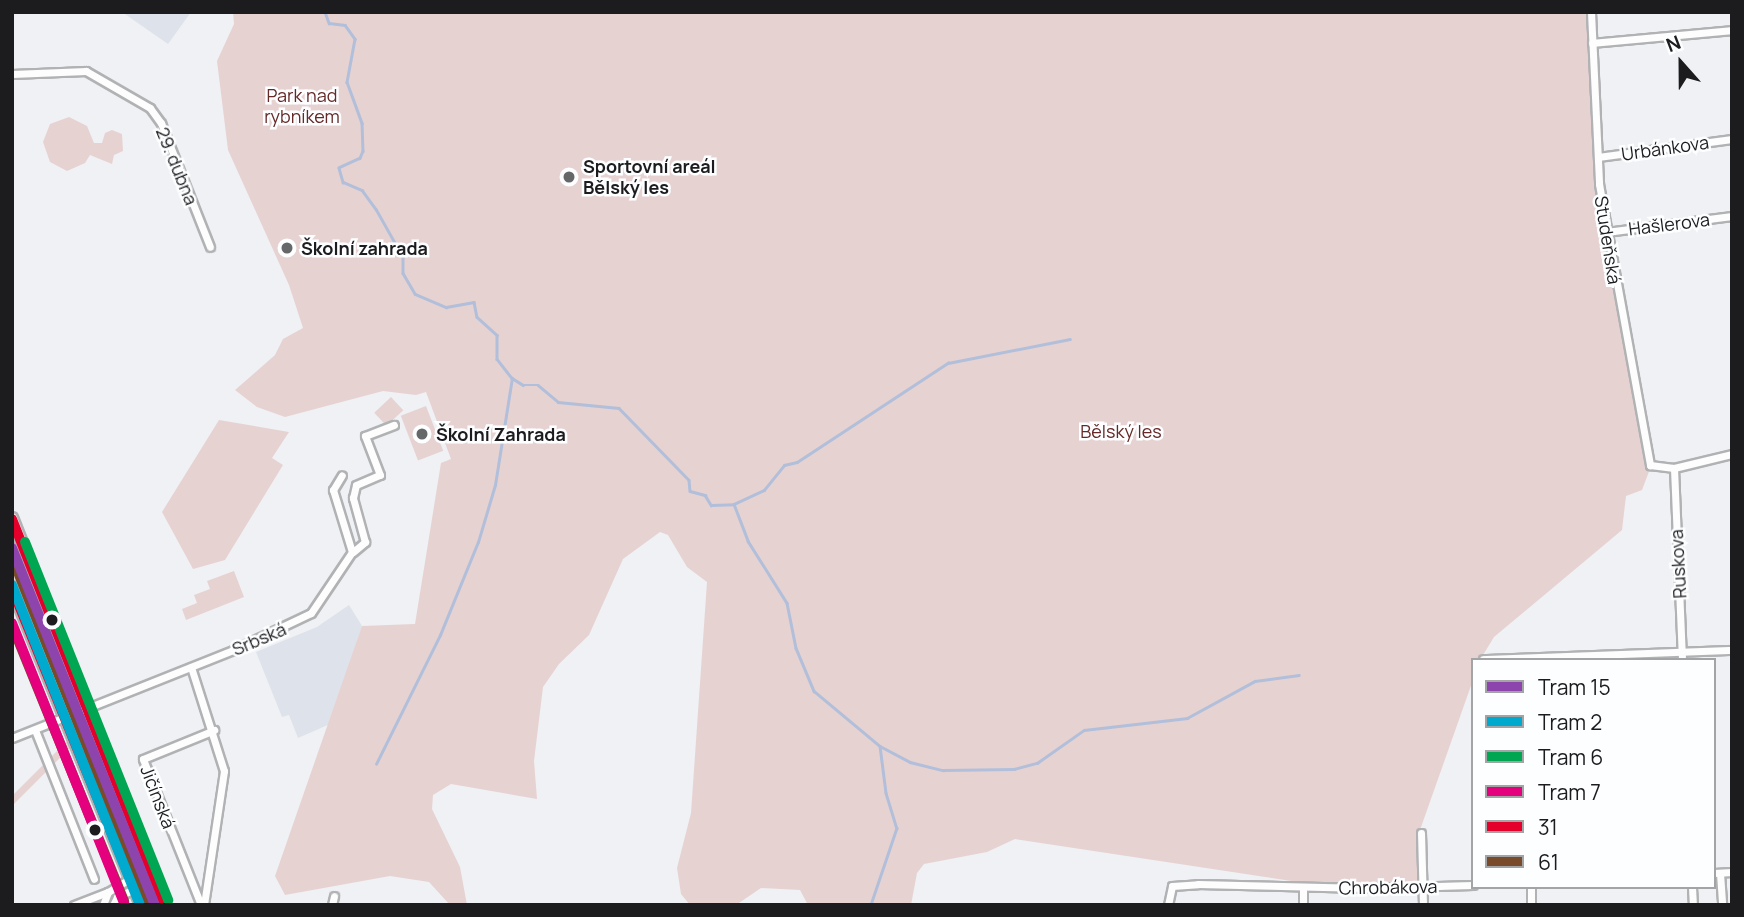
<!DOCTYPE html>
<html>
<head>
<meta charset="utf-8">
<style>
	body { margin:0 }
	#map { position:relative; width:1744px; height:917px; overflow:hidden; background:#eff1f4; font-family:Manrope,sans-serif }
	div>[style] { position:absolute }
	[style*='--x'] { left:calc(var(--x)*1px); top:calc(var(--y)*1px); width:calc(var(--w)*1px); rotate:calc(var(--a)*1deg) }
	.built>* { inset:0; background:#dee2ea }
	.green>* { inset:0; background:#e7d2d2; transform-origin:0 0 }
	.stream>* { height:2.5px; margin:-1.25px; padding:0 1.25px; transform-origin:1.25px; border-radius:1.25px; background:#b1bfda }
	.roads { filter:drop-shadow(2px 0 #b1b2b4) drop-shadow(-2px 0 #b1b2b4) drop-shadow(0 2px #b1b2b4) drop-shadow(0 -2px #b1b2b4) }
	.minor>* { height:7px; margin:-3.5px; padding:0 3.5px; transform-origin:3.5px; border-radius:3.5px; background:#fdfdfd }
	.tertiary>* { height:10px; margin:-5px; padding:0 5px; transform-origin:5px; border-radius:5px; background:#fdfdfd }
	.bus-1>* { height:10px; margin:-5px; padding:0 5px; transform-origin:5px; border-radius:5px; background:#e4002b }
	.bus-2>* { height:10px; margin:-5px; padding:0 5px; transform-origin:5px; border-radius:5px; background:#7a4b2a }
	.tram-1>* { height:10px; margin:-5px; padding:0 5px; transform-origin:5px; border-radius:5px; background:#8e44ad }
	.tram-2>* { height:10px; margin:-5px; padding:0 5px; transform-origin:5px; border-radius:5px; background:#00a9ce }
	.tram-3>* { height:10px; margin:-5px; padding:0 5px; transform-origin:5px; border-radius:5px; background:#00a651 }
	.tram-4>* { height:10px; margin:-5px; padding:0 5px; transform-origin:5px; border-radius:5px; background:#e5007d }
	.dots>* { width:19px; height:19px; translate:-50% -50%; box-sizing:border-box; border:4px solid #fdfeff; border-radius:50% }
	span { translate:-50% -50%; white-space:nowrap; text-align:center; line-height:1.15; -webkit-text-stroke:5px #fdfeff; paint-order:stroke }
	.park-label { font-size:18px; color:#652927 }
	.street-label { font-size:18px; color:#1c1c1e }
	.poi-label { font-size:18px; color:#1c1c1e; font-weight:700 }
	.left { translate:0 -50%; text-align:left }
	.frame { position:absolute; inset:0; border:14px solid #1c1c1e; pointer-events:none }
	.legend { position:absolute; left:1471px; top:658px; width:245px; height:231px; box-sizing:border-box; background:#fdfeff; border:2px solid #a3a4a5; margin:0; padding:9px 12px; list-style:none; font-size:21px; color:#1c1c1e }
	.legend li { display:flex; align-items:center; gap:14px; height:35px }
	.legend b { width:35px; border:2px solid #a3a4a5 }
	.north { position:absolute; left:1646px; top:28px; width:70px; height:70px; -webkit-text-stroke:5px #fdfeff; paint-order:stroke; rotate:339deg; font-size:19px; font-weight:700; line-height:28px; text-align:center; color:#1c1c1e }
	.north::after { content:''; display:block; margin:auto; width:24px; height:32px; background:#1c1c1e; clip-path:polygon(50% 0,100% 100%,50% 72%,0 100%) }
</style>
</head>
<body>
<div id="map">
	<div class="built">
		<div style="clip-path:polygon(122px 12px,191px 12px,168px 44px)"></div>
		<div style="clip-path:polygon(349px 605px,362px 626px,330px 724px,298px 738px,289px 715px,282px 717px,256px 652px,317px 627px)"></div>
	</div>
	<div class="green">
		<div style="clip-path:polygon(233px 12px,1594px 12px,1603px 181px,1625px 324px,1653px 461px,1642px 490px,1626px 496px,1622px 530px,1494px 637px,1480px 660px,1473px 660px,1473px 680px,1420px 830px,1420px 891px,1351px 890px,1015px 839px,987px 852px,924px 864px,917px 873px,911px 905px,808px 905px,800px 890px,761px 888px,736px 905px,690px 905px,681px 894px,677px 868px,691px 813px,707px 582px,687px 567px,668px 535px,660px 532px,623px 559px,589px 635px,559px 664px,543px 687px,534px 761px,537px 799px,451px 784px,433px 795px,432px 809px,460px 867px,467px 905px,450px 905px,429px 882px,390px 876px,285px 895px,275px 876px,362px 626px,415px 624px,441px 463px,451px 459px,426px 392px,416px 395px,383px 391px,285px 417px,257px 407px,235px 390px,275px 355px,283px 339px,303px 328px,289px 285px,228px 150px,217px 61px,234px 24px)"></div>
		<div style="clip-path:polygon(69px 117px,87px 126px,94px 143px,102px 143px,105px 133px,112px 130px,122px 134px,123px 151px,114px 155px,112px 164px,90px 155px,85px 163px,67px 171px,50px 162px,43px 142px,50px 124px)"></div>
		<div style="left:391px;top:397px;width:18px;height:23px;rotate:47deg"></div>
		<div style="left:426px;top:406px;width:48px;height:27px;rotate:69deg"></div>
		<div style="clip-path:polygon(219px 420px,289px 432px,272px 458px,283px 465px,225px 560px,193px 569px,162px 512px)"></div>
		<div style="clip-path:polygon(12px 532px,74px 686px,12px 540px)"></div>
		<div style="clip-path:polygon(12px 564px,62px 691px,60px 692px,12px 574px)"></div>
		<div style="clip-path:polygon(234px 571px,244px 597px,186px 620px,182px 609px,197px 603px,194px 595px,210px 589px,207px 581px)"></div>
		<div style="left:85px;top:723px;width:7px;height:196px;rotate:45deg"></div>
		<div style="clip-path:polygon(76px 726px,148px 905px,144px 905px)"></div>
	</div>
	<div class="stream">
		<div style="--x:325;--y:12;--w:12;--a:70"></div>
		<div style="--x:329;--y:23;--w:16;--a:7"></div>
		<div style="--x:345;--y:25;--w:17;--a:54"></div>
		<div style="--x:355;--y:39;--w:44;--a:100.5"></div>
		<div style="--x:347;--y:82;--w:44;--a:69.9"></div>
		<div style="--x:362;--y:123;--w:28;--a:88"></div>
		<div style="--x:363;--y:151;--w:8;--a:113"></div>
		<div style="--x:360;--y:158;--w:23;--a:155"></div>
		<div style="--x:339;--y:168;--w:15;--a:74"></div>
		<div style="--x:343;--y:182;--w:21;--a:23"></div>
		<div style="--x:362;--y:190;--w:24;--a:54"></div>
		<div style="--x:376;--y:209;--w:55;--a:60.6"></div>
		<div style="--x:403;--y:257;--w:16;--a:90"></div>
		<div style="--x:403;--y:273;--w:24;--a:60"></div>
		<div style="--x:415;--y:294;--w:34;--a:23"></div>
		<div style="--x:446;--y:307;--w:28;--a:-10"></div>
		<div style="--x:474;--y:302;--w:15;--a:79"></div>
		<div style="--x:477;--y:317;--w:27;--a:42"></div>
		<div style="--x:497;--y:335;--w:24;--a:90"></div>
		<div style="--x:497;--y:359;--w:24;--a:52"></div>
		<div style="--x:512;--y:378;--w:13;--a:32"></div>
		<div style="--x:523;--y:385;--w:15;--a:0"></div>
		<div style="--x:538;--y:385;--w:26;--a:40"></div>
		<div style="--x:558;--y:402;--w:61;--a:5.6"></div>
		<div style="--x:619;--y:408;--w:100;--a:45.8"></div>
		<div style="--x:689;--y:480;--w:11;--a:85"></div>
		<div style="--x:690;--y:491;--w:16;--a:15"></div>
		<div style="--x:705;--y:495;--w:12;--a:59"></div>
		<div style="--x:711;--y:505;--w:23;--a:-2"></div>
		<div style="--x:734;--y:504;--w:33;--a:-25"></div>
		<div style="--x:764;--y:490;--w:32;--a:-51"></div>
		<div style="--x:784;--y:465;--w:13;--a:-13"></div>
		<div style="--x:797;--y:462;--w:181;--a:-33.3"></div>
		<div style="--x:948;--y:363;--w:124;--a:-11.1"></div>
		<div style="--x:734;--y:504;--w:40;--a:69"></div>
		<div style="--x:748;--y:541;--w:73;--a:57.8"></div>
		<div style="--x:787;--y:603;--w:46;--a:78.7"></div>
		<div style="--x:796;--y:648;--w:47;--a:67.3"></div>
		<div style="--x:814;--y:691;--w:86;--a:39.8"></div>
		<div style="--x:880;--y:746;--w:47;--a:82.7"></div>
		<div style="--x:886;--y:793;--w:37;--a:73"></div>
		<div style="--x:897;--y:828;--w:81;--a:108.7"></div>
		<div style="--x:880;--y:746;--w:34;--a:28"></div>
		<div style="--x:910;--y:762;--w:34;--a:14"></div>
		<div style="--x:943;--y:770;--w:71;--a:-0.8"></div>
		<div style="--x:1014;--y:769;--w:24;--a:-15"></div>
		<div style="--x:1037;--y:763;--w:57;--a:-35.1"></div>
		<div style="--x:1084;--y:730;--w:104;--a:-6.6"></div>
		<div style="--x:1187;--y:718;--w:77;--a:-28.6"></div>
		<div style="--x:1255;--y:681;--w:44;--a:-7.8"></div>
		<div style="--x:376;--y:764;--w:144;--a:-63.6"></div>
		<div style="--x:440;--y:635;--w:100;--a:-67.8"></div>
		<div style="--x:478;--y:542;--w:59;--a:-73.4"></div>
		<div style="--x:495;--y:485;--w:108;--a:-81"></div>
	</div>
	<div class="roads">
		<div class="minor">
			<div style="--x:1591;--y:12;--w:172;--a:87.3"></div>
			<div style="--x:1599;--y:184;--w:286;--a:79.7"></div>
			<div style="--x:1650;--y:465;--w:24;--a:7"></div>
			<div style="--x:1674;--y:468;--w:60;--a:-13.6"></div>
			<div style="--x:1592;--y:43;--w:141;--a:-5.3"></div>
			<div style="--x:12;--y:74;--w:74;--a:-2.3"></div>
			<div style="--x:86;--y:71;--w:74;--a:30"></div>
			<div style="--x:150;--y:108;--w:19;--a:54"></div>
			<div style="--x:161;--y:123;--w:133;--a:68.4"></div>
			<div style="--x:1598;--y:157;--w:135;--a:-7.7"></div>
			<div style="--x:1606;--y:232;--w:127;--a:-7.2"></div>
			<div style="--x:1674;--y:468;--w:192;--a:87.6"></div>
			<div style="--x:353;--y:552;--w:16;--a:-40"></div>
			<div style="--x:365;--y:542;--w:46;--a:-105.3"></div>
			<div style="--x:353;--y:498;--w:13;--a:-77"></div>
			<div style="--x:356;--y:485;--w:26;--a:-23"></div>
			<div style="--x:380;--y:475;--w:42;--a:-111"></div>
			<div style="--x:365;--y:436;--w:31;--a:-21"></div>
			<div style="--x:1483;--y:659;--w:249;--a:-2.1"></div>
			<div style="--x:191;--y:667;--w:109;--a:72.4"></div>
			<div style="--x:224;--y:771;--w:135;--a:98.5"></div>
			<div style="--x:35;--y:730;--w:160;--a:68.4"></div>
			<div style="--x:12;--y:738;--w:238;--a:-21.7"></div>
			<div style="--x:233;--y:650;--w:86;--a:-25.4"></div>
			<div style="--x:311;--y:613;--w:73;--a:-56.1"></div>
			<div style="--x:352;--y:552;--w:65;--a:-107"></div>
			<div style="--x:333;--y:490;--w:17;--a:-59"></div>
			<div style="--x:1421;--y:833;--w:72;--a:88.4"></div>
			<div style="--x:1714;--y:873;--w:18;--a:-3"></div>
			<div style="--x:1720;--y:873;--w:32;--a:86"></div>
			<div style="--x:1303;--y:887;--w:18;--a:90"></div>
			<div style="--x:1531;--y:887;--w:18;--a:90"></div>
			<div style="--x:1692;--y:887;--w:18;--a:87"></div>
			<div style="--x:74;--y:905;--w:36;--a:-21"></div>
			<div style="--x:103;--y:905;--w:14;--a:-69"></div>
			<div style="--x:108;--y:892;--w:26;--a:-31"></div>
			<div style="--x:113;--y:905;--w:9;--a:-63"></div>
			<div style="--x:117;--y:897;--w:19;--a:-25"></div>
			<div style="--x:201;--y:905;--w:157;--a:-111.7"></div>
			<div style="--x:143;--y:759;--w:77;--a:-22.2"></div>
			<div style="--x:332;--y:905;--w:9;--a:-77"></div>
			<div style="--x:1168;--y:905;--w:19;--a:-78"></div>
			<div style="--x:1172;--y:886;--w:26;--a:-4"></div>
			<div style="--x:1198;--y:884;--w:167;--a:1.4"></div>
			<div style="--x:1365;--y:888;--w:108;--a:-1.6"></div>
		</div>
		<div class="tertiary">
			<div style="--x:12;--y:518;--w:416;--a:68.4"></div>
			<div style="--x:12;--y:587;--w:343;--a:67.9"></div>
		</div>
	</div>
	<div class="bus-1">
		<div style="--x:12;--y:519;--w:415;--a:68.4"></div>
		<div style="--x:12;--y:588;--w:332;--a:67.9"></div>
	</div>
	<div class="bus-2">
		<div style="--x:12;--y:557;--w:374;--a:68.4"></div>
		<div style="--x:12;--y:625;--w:298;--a:67.9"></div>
	</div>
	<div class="tram-1">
		<div style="--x:12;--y:548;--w:385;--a:68.2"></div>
	</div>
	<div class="tram-2">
		<div style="--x:12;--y:585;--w:345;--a:68.2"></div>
	</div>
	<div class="tram-3">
		<div style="--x:25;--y:542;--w:386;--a:68.2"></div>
	</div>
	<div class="tram-4">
		<div style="--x:12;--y:623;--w:304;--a:68.2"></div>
	</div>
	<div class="dots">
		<div style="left:569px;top:177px;background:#666769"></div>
		<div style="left:287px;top:248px;background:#666769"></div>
		<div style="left:422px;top:434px;background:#666769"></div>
		<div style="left:52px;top:620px;background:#1c1c1e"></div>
		<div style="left:95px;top:830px;background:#1c1c1e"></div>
	</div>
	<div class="park-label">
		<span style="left:302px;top:106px">Park nad<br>rybníkem</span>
		<span style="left:1121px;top:431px">Bělský les</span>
	</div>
	<div class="street-label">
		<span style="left:1665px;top:148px;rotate:-8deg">Urbánkova</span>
		<span style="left:177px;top:166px;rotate:68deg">29. dubna</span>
		<span style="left:1669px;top:224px;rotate:-7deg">Hašlerova</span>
		<span style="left:1608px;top:240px;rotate:81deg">Studeňská</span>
		<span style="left:1678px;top:564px;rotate:-93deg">Ruskova</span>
		<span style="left:259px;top:639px;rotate:-23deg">Srbská</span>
		<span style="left:158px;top:797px;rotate:69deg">Jičínská</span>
		<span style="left:1388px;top:887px;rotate:-1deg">Chrobákova</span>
	</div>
	<div class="poi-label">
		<span class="left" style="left:583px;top:177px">Sportovní areál<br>Bělský les</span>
		<span class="left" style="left:301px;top:248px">Školní zahrada</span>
		<span class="left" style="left:436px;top:434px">Školní Zahrada</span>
	</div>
	<div class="frame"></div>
	<ul class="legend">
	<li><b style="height:9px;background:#8e44ad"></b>Tram 15</li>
	<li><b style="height:9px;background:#00a9ce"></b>Tram 2</li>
	<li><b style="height:9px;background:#00a651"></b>Tram 6</li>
	<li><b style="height:9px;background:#e5007d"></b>Tram 7</li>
	<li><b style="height:9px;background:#e4002b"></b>31</li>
	<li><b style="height:9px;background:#7a4b2a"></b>61</li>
	</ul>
	<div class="north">N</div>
</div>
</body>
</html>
